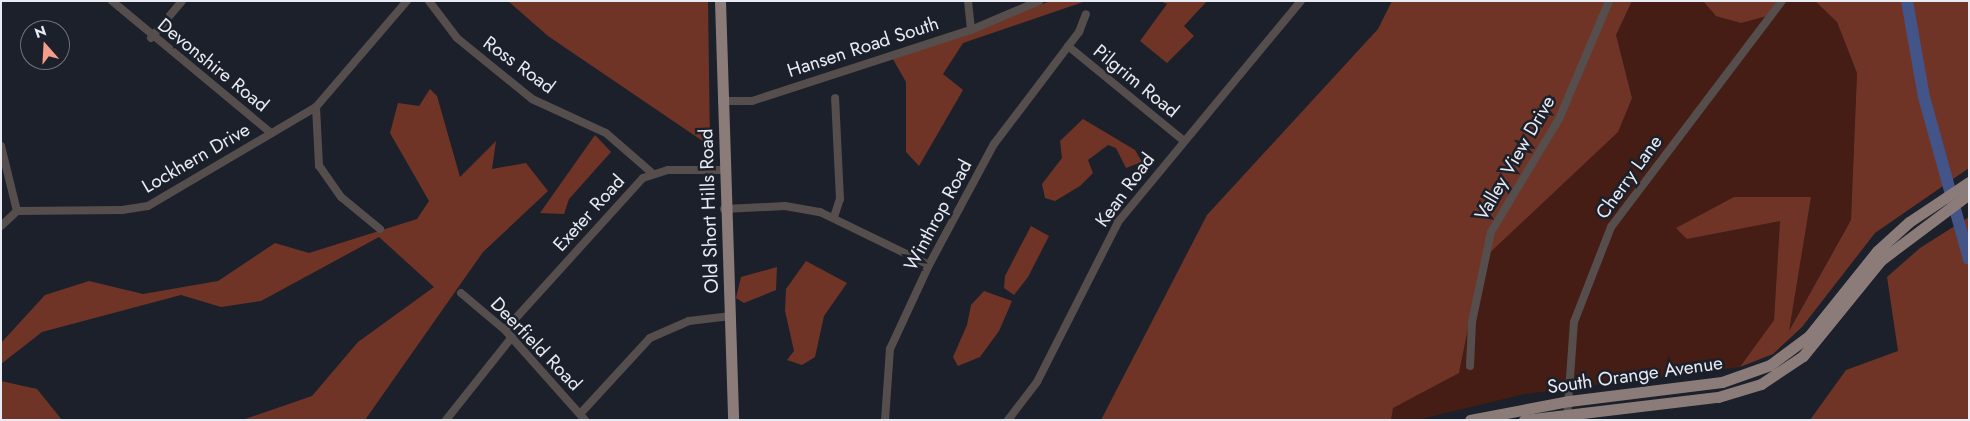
<!DOCTYPE html>
<html>
<head>
<meta charset="utf-8">
<style>
	body { margin:0 }
	#map { position:relative; width:1970px; height:421px; overflow:hidden; background:#1b202a; font-family:Jost,sans-serif }
	div>[style] { position:absolute }
	[style*='--x'] { left:calc(var(--x)*1px); top:calc(var(--y)*1px); width:calc(var(--w)*1px); rotate:calc(var(--a)*1deg) }
	.green>* { inset:0; background:#451d14 }
	.forest>* { inset:0; background:#703427 }
	.river>* { height:12px; margin:-6px; padding:0 6px; transform-origin:6px; border-radius:6px; background:#425488 }
	.street>* { height:8px; margin:-4px; padding:0 4px; transform-origin:4px; border-radius:4px; background:#554e4d }
	.primary>* { height:11px; margin:-5.5px; padding:0 5.5px; transform-origin:5.5px; border-radius:5.5px; background:#8b7c79 }
	span { translate:-50% -50%; white-space:nowrap; text-align:center; line-height:1.15; -webkit-text-stroke:5px #1b202a; paint-order:stroke }
	.street-label { font-size:19px; color:#e8ebf3 }
	.frame { position:absolute; inset:0; border:2px solid #e8ebf3; pointer-events:none }
	.north { position:absolute; left:20px; top:20px; width:50px; height:50px; box-sizing:border-box; background:#1b202a; border:1px solid #6d717a; border-radius:50%; rotate:341deg; font-size:14px; font-weight:700; line-height:20px; text-align:center; color:#e8ebf3 }
	.north::after { content:''; display:block; margin:auto; width:18px; height:22px; background:#f49e8a; clip-path:polygon(50% 0,100% 100%,50% 72%,0 100%) }
</style>
</head>
<body>
<div id="map">
	<div class="green">
		<div style="clip-path:polygon(1632px 1px,1703px 1px,1716px 16px,1779px 1px,1815px 1px,1837px 22px,1857px 73px,1851px 220px,1788px 332px,1811px 197px,1687px 239px,1780px 220px,1774px 320px,1740px 367px,1525px 394px,1417px 420px,1391px 420px,1392px 408px,1459px 373px,1482px 260px,1632px 98px,1616px 35px)"></div>
	</div>
	<div class="forest">
		<div style="clip-path:polygon(508px 1px,708px 1px,710px 146px,548px 36px)"></div>
		<div style="clip-path:polygon(1051px 1px,1086px 1px,963px 43px,943px 74px,963px 90px,919px 166px,906px 152px,906px 82px,890px 54px)"></div>
		<div style="clip-path:polygon(1160px 1px,1207px 1px,1184px 26px,1194px 36px,1167px 63px,1140px 41px,1167px 4px)"></div>
		<div style="clip-path:polygon(1392px 1px,1632px 1px,1616px 35px,1632px 98px,1618px 132px,1482px 260px,1459px 373px,1393px 408px,1391px 420px,1101px 420px,1207px 215px,1378px 29px)"></div>
		<div style="clip-path:polygon(1703px 1px,1779px 1px,1767px 16px,1741px 23px,1716px 16px)"></div>
		<div style="clip-path:polygon(1815px 1px,1969px 1px,1969px 168px,1875px 233px,1802px 327px,1773px 354px,1740px 367px,1774px 320px,1780px 221px,1687px 239px,1676px 228px,1734px 197px,1811px 197px,1789px 331px,1851px 220px,1857px 73px,1837px 22px)"></div>
		<div style="clip-path:polygon(430px 89px,437px 96px,460px 177px,496px 141px,492px 169px,526px 163px,548px 191px,483px 252px,365px 420px,242px 420px,312px 396px,358px 342px,434px 287px,379px 237px,261px 301px,221px 307px,181px 295px,42px 332px,1px 364px,1px 343px,45px 295px,89px 281px,143px 294px,218px 281px,275px 243px,309px 253px,417px 219px,429px 201px,390px 133px,398px 103px,419px 106px)"></div>
		<div style="clip-path:polygon(1083px 119px,1135px 150px,1142px 162px,1126px 168px,1116px 148px,1108px 145px,1088px 160px,1093px 173px,1080px 186px,1055px 201px,1045px 198px,1042px 184px,1062px 158px,1060px 141px)"></div>
		<div style="clip-path:polygon(595px 135px,611px 152px,569px 199px,564px 214px,540px 213px)"></div>
		<div style="clip-path:polygon(1969px 217px,1969px 420px,1810px 420px,1846px 370px,1898px 351px,1887px 277px,1920px 248px)"></div>
		<div style="clip-path:polygon(1031px 226px,1049px 236px,1028px 277px,1014px 295px,1004px 288px,1005px 276px)"></div>
		<div style="clip-path:polygon(806px 261px,847px 283px,824px 316px,815px 357px,802px 365px,787px 360px,794px 351px,785px 311px,786px 289px)"></div>
		<div style="clip-path:polygon(777px 267px,776px 290px,744px 303px,736px 298px,741px 277px)"></div>
		<div style="clip-path:polygon(984px 291px,1012px 301px,999px 331px,980px 357px,958px 366px,953px 357px,967px 325px,971px 305px)"></div>
		<div style="clip-path:polygon(1px 381px,37px 389px,62px 420px,1px 420px)"></div>
	</div>
	<div class="river">
		<div style="--x:1907;--y:1;--w:97;--a:80"></div>
		<div style="--x:1924;--y:97;--w:168;--a:74.5"></div>
	</div>
	<div class="street">
		<div style="--x:112;--y:1;--w:207;--a:39.7"></div>
		<div style="--x:429;--y:1;--w:46;--a:52.9"></div>
		<div style="--x:457;--y:38;--w:97;--a:39.1"></div>
		<div style="--x:532;--y:99;--w:81;--a:24.7"></div>
		<div style="--x:606;--y:133;--w:61;--a:41"></div>
		<div style="--x:968;--y:1;--w:29;--a:84"></div>
		<div style="--x:151;--y:38;--w:48;--a:-50"></div>
		<div style="--x:1068;--y:46;--w:149;--a:39.3"></div>
		<div style="--x:722;--y:101;--w:30;--a:0"></div>
		<div style="--x:752;--y:101;--w:230;--a:-18"></div>
		<div style="--x:971;--y:30;--w:74;--a:-23.1"></div>
		<div style="--x:1;--y:146;--w:67;--a:76.2"></div>
		<div style="--x:724;--y:209;--w:61;--a:-2.8"></div>
		<div style="--x:785;--y:206;--w:36;--a:10"></div>
		<div style="--x:820;--y:212;--w:121;--a:25.9"></div>
		<div style="--x:834;--y:217;--w:19;--a:-72"></div>
		<div style="--x:840;--y:199;--w:101;--a:-92.8"></div>
		<div style="--x:1;--y:226;--w:22;--a:-43"></div>
		<div style="--x:17;--y:211;--w:105;--a:-0.5"></div>
		<div style="--x:122;--y:210;--w:26;--a:-9"></div>
		<div style="--x:148;--y:206;--w:195;--a:-30.5"></div>
		<div style="--x:380;--y:229;--w:50;--a:-140.6"></div>
		<div style="--x:341;--y:197;--w:38;--a:-125"></div>
		<div style="--x:319;--y:166;--w:59;--a:-92.9"></div>
		<div style="--x:316;--y:107;--w:140;--a:-49.4"></div>
		<div style="--x:461;--y:293;--w:57;--a:40.1"></div>
		<div style="--x:505;--y:330;--w:120;--a:48.4"></div>
		<div style="--x:505;--y:330;--w:205;--a:-47.8"></div>
		<div style="--x:643;--y:178;--w:26;--a:-18"></div>
		<div style="--x:668;--y:170;--w:55;--a:0"></div>
		<div style="--x:1470;--y:366;--w:44;--a:-87.4"></div>
		<div style="--x:1472;--y:322;--w:92;--a:-78.1"></div>
		<div style="--x:1491;--y:232;--w:132;--a:-59"></div>
		<div style="--x:1559;--y:119;--w:128;--a:-67"></div>
		<div style="--x:580;--y:414;--w:103;--a:-47.4"></div>
		<div style="--x:650;--y:338;--w:43;--a:-23.6"></div>
		<div style="--x:689;--y:321;--w:42;--a:-6.8"></div>
		<div style="--x:1567;--y:419;--w:97;--a:-85.9"></div>
		<div style="--x:1574;--y:322;--w:102;--a:-68.7"></div>
		<div style="--x:1611;--y:227;--w:283;--a:-52.9"></div>
		<div style="--x:446;--y:420;--w:106;--a:-51.5"></div>
		<div style="--x:885;--y:420;--w:71;--a:-86"></div>
		<div style="--x:890;--y:349;--w:93;--a:-65.1"></div>
		<div style="--x:929;--y:265;--w:137;--a:-61.8"></div>
		<div style="--x:994;--y:144;--w:141;--a:-52.8"></div>
		<div style="--x:1079;--y:32;--w:19;--a:-69"></div>
		<div style="--x:1008;--y:420;--w:48;--a:-52.7"></div>
		<div style="--x:1037;--y:382;--w:179;--a:-63.1"></div>
		<div style="--x:1118;--y:222;--w:287;--a:-50.4"></div>
	</div>
	<div class="primary">
		<div style="--x:720;--y:1;--w:419;--a:88.2"></div>
		<div style="--x:1470;--y:420;--w:101;--a:-10.9"></div>
		<div style="--x:1569;--y:401;--w:154;--a:-7.1"></div>
		<div style="--x:1722;--y:382;--w:51;--a:-19.5"></div>
		<div style="--x:1770;--y:365;--w:49;--a:-36.6"></div>
		<div style="--x:1809;--y:336;--w:109;--a:-51.3"></div>
		<div style="--x:1877;--y:251;--w:43;--a:-42.2"></div>
		<div style="--x:1909;--y:222;--w:72;--a:-33.7"></div>
		<div style="--x:1524;--y:420;--w:195;--a:-6.8"></div>
		<div style="--x:1718;--y:397;--w:45;--a:-16.8"></div>
		<div style="--x:1761;--y:384;--w:50;--a:-33.7"></div>
		<div style="--x:1803;--y:356;--w:124;--a:-50.9"></div>
		<div style="--x:1881;--y:260;--w:110;--a:-36.9"></div>
	</div>
	<div class="street-label">
		<span style="left:863px;top:47px;rotate:-18deg">Hansen Road South</span>
		<span style="left:213px;top:65px;rotate:39deg">Devonshire Road</span>
		<span style="left:519px;top:65px;rotate:36deg">Ross Road</span>
		<span style="left:1136px;top:81px;rotate:39deg">Pilgrim Road</span>
		<span style="left:196px;top:158px;rotate:-30deg">Lockhern Drive</span>
		<span style="left:1515px;top:158px;rotate:-60deg">Valley View Drive</span>
		<span style="left:1629px;top:177px;rotate:-54deg">Cherry Lane</span>
		<span style="left:1125px;top:190px;rotate:-54deg">Kean Road</span>
		<span style="left:709px;top:211px;rotate:-92deg">Old Short Hills Road</span>
		<span style="left:589px;top:213px;rotate:-48deg">Exeter Road</span>
		<span style="left:938px;top:215px;rotate:-62deg">Winthrop Road</span>
		<span style="left:536px;top:344px;rotate:46deg">Deerfield Road</span>
		<span style="left:1635px;top:375px;rotate:-8deg">South Orange Avenue</span>
	</div>
	<div class="frame"></div>
	<div class="north">N</div>
</div>
</body>
</html>
